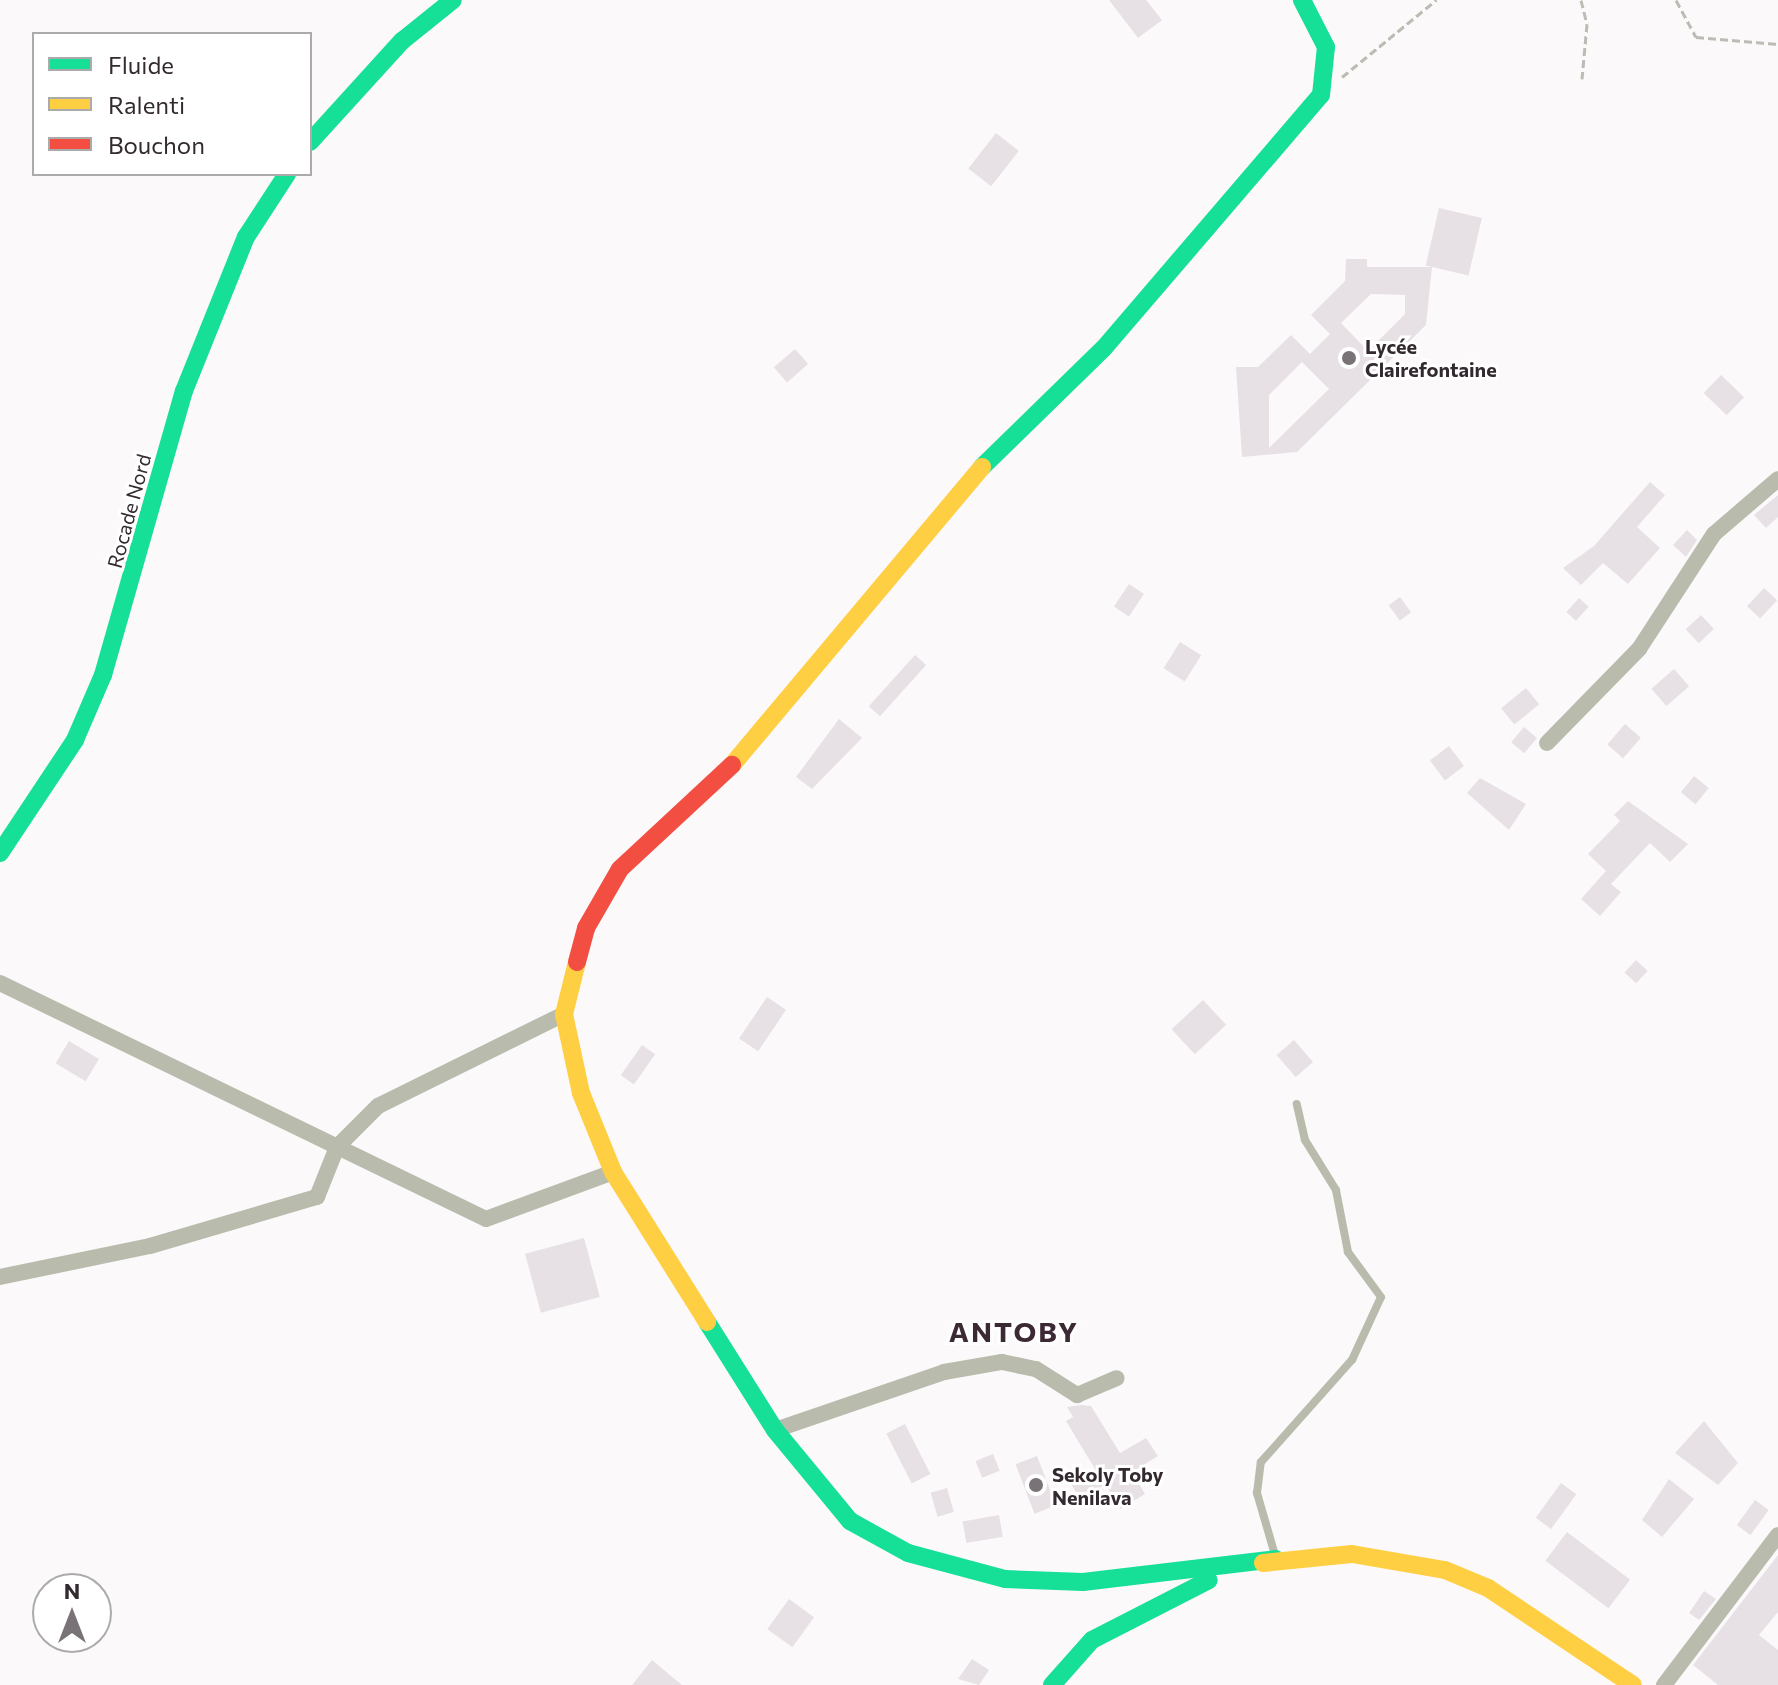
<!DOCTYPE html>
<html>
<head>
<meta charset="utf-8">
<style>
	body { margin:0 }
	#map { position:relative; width:1778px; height:1685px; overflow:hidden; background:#fcf9fb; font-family:Commissioner,sans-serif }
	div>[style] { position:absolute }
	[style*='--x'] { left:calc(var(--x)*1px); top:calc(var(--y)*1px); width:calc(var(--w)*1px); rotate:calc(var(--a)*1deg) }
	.building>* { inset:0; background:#e7e1e5; transform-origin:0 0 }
	.path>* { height:3px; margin-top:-1.5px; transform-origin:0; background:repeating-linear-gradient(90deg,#bbbcb3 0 8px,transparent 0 12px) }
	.lane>* { height:8px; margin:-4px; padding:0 4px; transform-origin:4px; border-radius:4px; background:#b9bcad }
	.street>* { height:16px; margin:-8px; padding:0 8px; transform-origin:8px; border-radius:8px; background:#b9bcad }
	.fast>* { height:18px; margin:-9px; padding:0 9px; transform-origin:9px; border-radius:9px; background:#16e098 }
	.slow>* { height:18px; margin:-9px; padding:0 9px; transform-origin:9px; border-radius:9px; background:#ffcf43 }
	.jam>* { height:18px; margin:-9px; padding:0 9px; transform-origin:9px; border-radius:9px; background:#f24e42 }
	.dots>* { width:22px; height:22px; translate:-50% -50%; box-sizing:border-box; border:4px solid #fff; border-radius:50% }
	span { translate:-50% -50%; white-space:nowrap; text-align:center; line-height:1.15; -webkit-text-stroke:6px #fff; paint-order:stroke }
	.poi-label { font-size:20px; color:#332a2f; font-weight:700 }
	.left { translate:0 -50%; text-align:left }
	.street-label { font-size:20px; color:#332a2f }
	.district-label { font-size:28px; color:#3b2934; font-weight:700; letter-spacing:2px }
	.legend { position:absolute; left:32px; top:32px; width:280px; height:144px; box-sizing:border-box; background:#fff; border:2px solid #adaaac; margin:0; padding:10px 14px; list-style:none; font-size:24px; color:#332a2f }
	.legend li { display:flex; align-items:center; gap:16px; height:40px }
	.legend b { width:40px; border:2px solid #adaaac }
	.north { position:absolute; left:32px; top:1573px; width:80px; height:80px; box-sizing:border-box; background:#fff; border:2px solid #adaaac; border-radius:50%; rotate:0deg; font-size:22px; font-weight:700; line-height:32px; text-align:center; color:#332a2f }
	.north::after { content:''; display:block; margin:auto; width:28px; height:36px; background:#797276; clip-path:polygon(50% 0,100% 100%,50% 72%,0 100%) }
</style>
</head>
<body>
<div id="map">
	<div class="building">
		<div style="clip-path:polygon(1109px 0,1146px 0,1162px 20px,1138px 38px)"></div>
		<div style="left:996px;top:133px;width:29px;height:45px;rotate:38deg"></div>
		<div style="left:1439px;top:208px;width:44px;height:59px;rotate:13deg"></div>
		<div style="clip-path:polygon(evenodd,1346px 259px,1367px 259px,1367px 267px,1432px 267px,1426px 325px,1297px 452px,1242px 457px,1236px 367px,1258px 367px,1291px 335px,1310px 354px,1269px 395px,1269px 448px,1329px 389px,1302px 362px,1330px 334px,1311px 315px,1345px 281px,1346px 259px,1371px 294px,1405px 295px,1405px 314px,1368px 351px,1341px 323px,1371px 294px)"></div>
		<div style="left:795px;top:349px;width:20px;height:28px;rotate:49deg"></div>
		<div style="left:1721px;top:375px;width:32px;height:25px;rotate:44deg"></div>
		<div style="clip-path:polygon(1650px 482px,1665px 495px,1637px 527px,1660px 548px,1628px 584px,1603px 563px,1581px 585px,1563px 568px,1594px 546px)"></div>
		<div style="clip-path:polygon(1778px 495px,1778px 517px,1766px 528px,1754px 515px)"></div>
		<div style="clip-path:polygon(1687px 530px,1697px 540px,1686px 557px,1673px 545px)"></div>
		<div style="left:1129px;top:584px;width:18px;height:27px;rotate:34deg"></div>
		<div style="left:1764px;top:588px;width:18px;height:25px;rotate:43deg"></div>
		<div style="left:1400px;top:597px;width:19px;height:14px;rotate:54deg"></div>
		<div style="left:1579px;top:598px;width:13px;height:19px;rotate:42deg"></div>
		<div style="left:1701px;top:615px;width:19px;height:21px;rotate:47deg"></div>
		<div style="left:1180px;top:642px;width:25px;height:31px;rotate:32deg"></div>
		<div style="left:915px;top:655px;width:15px;height:69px;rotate:42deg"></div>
		<div style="left:1674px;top:669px;width:23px;height:30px;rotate:49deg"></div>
		<div style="left:1526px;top:688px;width:21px;height:32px;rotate:51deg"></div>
		<div style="clip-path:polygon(839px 719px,862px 738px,812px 789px,796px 777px)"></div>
		<div style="left:1625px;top:724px;width:21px;height:27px;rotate:41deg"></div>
		<div style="left:1524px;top:727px;width:17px;height:20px;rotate:40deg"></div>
		<div style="left:1449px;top:746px;width:25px;height:24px;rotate:53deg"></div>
		<div style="left:1694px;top:776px;width:19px;height:21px;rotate:39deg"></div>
		<div style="clip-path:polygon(1480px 778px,1526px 804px,1509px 830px,1467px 793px)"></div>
		<div style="clip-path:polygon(1628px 801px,1688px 844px,1670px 862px,1650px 843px,1611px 884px,1621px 892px,1600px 916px,1581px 899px,1606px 871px,1588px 854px,1620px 821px,1614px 815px)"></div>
		<div style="left:1636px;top:960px;width:16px;height:17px;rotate:43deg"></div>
		<div style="left:767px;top:997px;width:23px;height:50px;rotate:34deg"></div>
		<div style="left:1203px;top:1000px;width:34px;height:43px;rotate:47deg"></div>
		<div style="left:1294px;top:1040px;width:29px;height:23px;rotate:49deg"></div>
		<div style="left:69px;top:1041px;width:35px;height:26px;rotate:31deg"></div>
		<div style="left:642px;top:1045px;width:16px;height:37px;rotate:35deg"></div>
		<div style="left:584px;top:1238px;width:61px;height:61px;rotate:75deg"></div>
		<div style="clip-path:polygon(1081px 1405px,1091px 1406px,1120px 1453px,1146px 1438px,1158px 1456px,1132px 1472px,1145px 1494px,1120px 1509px,1107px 1487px,1082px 1502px,1071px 1484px,1095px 1469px,1066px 1421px,1073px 1417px,1067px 1407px)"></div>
		<div style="clip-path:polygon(1704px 1421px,1738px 1463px,1718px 1485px,1675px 1453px)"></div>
		<div style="left:905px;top:1424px;width:56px;height:21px;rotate:63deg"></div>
		<div style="left:993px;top:1454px;width:18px;height:19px;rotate:68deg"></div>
		<div style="left:1037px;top:1456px;width:53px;height:23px;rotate:69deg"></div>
		<div style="clip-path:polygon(1669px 1479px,1694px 1499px,1662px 1537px,1642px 1520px)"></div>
		<div style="left:1561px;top:1483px;width:19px;height:43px;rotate:36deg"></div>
		<div style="left:947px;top:1488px;width:25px;height:17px;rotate:74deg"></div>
		<div style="left:1755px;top:1500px;width:17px;height:31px;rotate:36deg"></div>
		<div style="left:999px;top:1515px;width:22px;height:37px;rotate:80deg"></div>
		<div style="left:1567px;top:1532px;width:79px;height:36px;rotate:37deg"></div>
		<div style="clip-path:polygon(1778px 1555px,1778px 1612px,1759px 1635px,1778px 1650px,1778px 1685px,1718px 1685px,1693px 1665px)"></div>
		<div style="clip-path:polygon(1704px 1591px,1716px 1599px,1699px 1620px,1689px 1613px)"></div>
		<div style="left:789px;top:1599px;width:31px;height:37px;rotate:36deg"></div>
		<div style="clip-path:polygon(972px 1659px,989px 1670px,979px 1685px,958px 1679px)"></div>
		<div style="clip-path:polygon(652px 1660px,682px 1685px,632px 1685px)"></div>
	</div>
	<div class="path">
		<div style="--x:1581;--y:0;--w:25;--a:76"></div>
		<div style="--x:1587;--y:24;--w:55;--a:95.2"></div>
		<div style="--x:1676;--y:0;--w:42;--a:61.6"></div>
		<div style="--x:1696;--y:37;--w:82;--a:4.9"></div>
		<div style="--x:1342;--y:77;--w:122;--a:-39.3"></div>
	</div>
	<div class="lane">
		<div style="--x:1275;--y:1555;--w:65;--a:-106.2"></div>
		<div style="--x:1257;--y:1493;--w:31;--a:-83"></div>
		<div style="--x:1261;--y:1462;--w:137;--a:-48.3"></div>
		<div style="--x:1352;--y:1360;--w:69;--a:-65.3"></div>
		<div style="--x:1381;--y:1297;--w:56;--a:-126.3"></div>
		<div style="--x:1348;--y:1252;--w:63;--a:-101"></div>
		<div style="--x:1336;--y:1190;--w:59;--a:-121.8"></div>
		<div style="--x:1305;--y:1140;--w:37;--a:-103"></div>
	</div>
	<div class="street">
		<div style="--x:1547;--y:743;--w:132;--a:-45.6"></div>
		<div style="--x:1639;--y:649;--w:137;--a:-56.9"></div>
		<div style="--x:1714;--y:534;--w:84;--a:-40.7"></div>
		<div style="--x:0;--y:983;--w:540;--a:25.9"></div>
		<div style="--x:486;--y:1219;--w:135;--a:-20.3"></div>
		<div style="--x:0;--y:1277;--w:153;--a:-11.7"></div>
		<div style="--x:150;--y:1246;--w:174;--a:-16.4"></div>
		<div style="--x:317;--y:1197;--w:54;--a:-68.2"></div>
		<div style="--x:337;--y:1147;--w:58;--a:-45"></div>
		<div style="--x:378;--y:1106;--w:208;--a:-26.3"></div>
		<div style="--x:775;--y:1430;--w:179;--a:-18.9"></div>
		<div style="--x:944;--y:1372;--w:59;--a:-9.8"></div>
		<div style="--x:1002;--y:1362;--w:35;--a:12"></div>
		<div style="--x:1036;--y:1369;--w:49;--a:32.4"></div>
		<div style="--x:1077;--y:1395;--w:43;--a:-23"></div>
		<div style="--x:1664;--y:1685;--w:188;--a:-52.8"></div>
	</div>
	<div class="fast">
		<div style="--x:310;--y:142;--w:137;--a:-47.7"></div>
		<div style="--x:402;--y:41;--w:65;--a:-38.8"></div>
		<div style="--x:982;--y:467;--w:170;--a:-44.3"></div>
		<div style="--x:1104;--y:348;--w:333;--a:-49.4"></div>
		<div style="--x:1321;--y:95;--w:48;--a:-84.1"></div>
		<div style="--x:1326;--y:47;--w:53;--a:-117.1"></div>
		<div style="--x:0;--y:853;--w:136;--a:-56.4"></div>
		<div style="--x:75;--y:740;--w:71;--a:-66.7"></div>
		<div style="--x:103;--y:675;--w:295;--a:-74.1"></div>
		<div style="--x:184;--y:391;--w:166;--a:-68.1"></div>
		<div style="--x:246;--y:237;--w:75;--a:-56.9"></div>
		<div style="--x:707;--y:1322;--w:128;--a:57.8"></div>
		<div style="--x:775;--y:1430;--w:118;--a:50.5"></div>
		<div style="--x:850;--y:1521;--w:66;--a:28.9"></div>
		<div style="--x:908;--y:1553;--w:100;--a:15"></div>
		<div style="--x:1005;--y:1579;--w:78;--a:2.2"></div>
		<div style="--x:1083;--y:1582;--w:194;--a:-6.8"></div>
		<div style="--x:1052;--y:1685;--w:60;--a:-48.4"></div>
		<div style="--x:1092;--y:1640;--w:131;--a:-27.1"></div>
	</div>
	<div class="slow">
		<div style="--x:732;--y:765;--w:389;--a:-50"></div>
		<div style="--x:577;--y:962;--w:54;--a:104"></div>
		<div style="--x:564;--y:1014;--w:81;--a:77.9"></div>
		<div style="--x:581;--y:1093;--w:85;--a:67.9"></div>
		<div style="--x:613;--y:1172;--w:177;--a:57.9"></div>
		<div style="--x:1263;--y:1563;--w:89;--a:-5.8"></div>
		<div style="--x:1352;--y:1554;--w:94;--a:9.8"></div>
		<div style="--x:1445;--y:1570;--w:47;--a:22.7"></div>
		<div style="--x:1488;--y:1588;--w:174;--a:33.8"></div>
	</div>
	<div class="jam">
		<div style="--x:577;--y:962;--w:35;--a:-75"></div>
		<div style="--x:586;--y:928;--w:68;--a:-60"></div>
		<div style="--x:620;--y:869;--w:153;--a:-42.9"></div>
	</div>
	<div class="dots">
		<div style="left:1349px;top:358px;background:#797276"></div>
		<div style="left:1036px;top:1485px;background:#797276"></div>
	</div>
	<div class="poi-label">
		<span class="left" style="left:1365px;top:358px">Lycée<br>Clairefontaine</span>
		<span class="left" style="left:1052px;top:1486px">Sekoly Toby<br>Nenilava</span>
	</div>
	<div class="street-label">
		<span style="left:129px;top:511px;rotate:-75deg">Rocade Nord</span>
	</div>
	<div class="district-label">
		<span style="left:1014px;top:1331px">ANTOBY</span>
	</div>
	<ul class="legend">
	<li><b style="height:10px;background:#16e098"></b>Fluide</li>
	<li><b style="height:10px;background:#ffcf43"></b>Ralenti</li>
	<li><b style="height:10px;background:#f24e42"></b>Bouchon</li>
	</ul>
	<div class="north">N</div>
</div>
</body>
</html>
